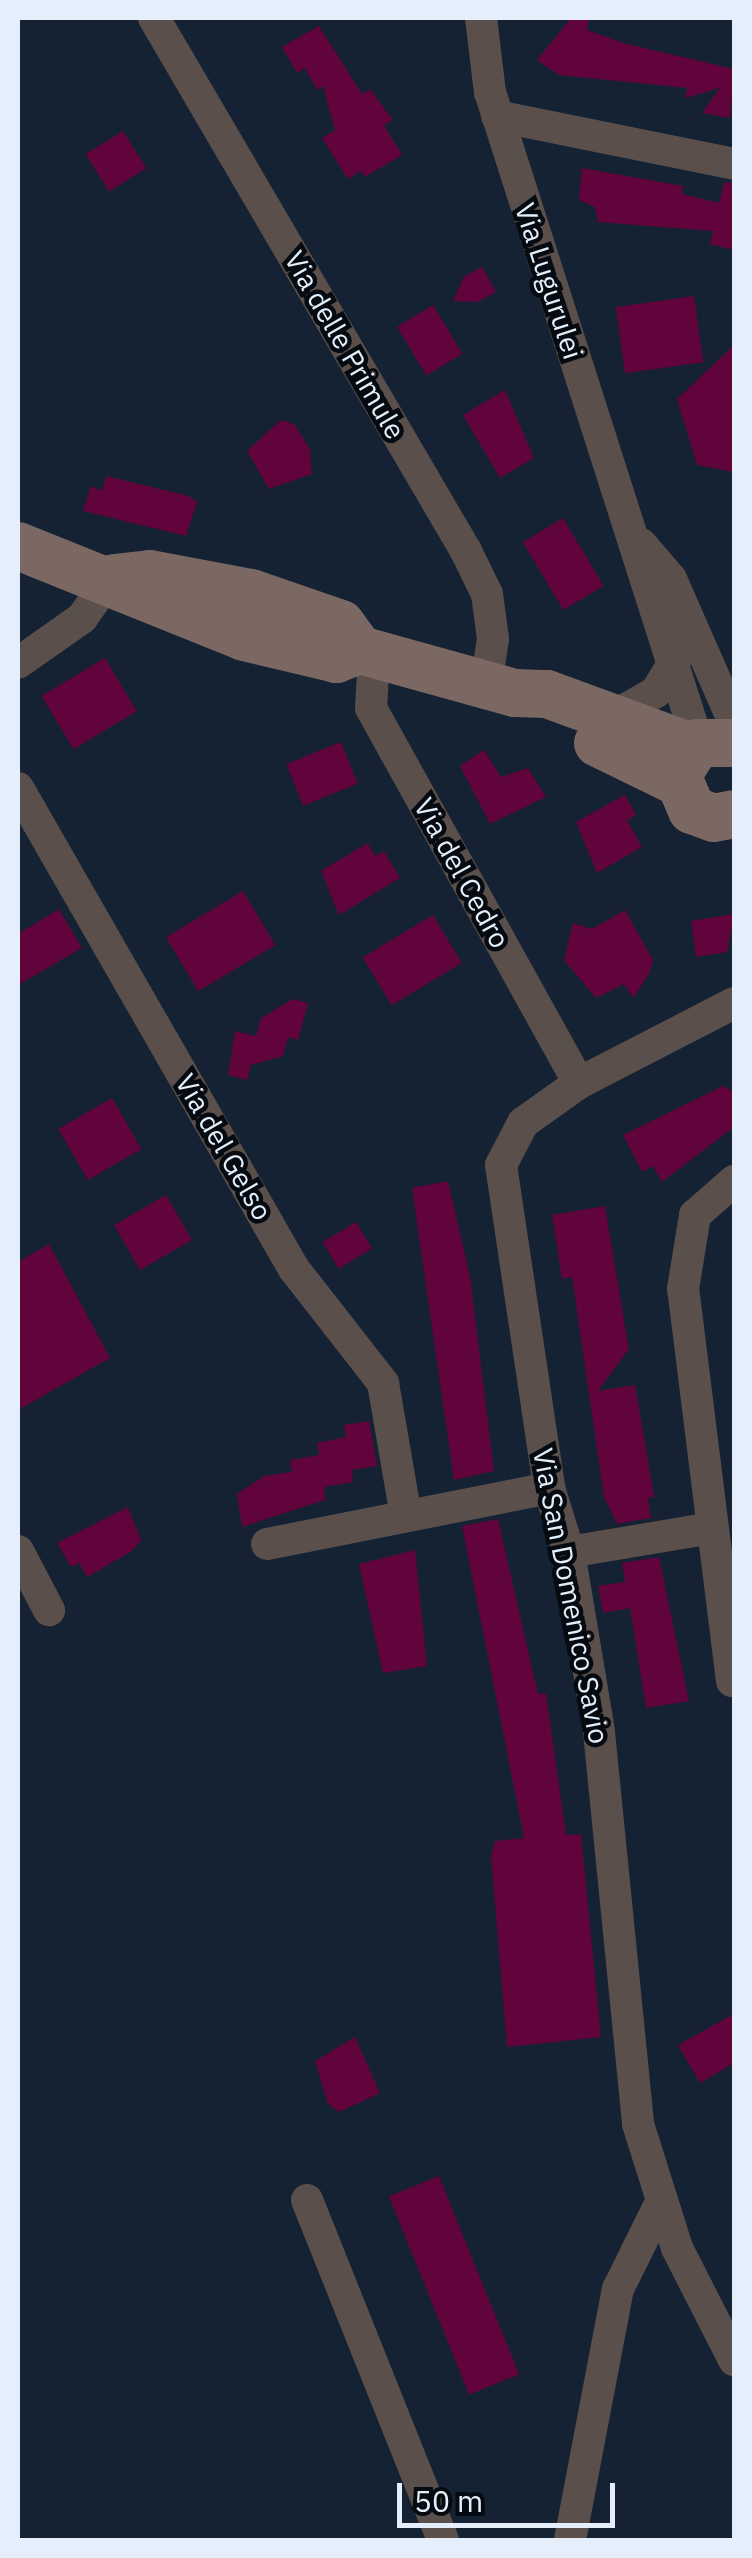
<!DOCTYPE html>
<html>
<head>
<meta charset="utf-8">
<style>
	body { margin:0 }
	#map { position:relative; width:752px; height:2558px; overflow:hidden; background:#142233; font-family:"IBM Plex Sans",sans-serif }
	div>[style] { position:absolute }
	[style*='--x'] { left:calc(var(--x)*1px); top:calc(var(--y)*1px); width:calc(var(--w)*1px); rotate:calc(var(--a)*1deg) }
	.building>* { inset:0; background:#60043b; transform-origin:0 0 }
	.minor>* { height:32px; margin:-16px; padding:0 16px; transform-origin:16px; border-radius:16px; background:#5b4f4b }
	.secondary>* { height:48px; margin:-24px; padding:0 24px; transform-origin:24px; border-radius:24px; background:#7b6863 }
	span { translate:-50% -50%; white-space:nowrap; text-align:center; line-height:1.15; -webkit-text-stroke:9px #060b12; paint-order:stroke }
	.street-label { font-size:28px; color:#e5effb }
	.frame { position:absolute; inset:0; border:20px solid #e5effb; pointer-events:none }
	.scale { position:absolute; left:397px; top:2483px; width:218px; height:45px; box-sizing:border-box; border:5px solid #e5effb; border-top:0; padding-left:12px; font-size:30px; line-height:35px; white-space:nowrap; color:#e5effb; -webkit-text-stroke:8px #060b12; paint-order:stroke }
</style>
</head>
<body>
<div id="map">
	<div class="building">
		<div style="clip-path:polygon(571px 18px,589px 18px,587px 30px,627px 44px,734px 69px,730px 118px,702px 113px,720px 88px,685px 98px,687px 88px,559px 75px,537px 60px)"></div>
		<div style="clip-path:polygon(319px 26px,362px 94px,370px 89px,393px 120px,384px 125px,402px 155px,365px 177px,361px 171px,348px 179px,322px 138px,335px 130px,323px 86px,317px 90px,305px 68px,297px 73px,282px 47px)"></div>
		<div style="left:123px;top:131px;width:44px;height:44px;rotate:58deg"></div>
		<div style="clip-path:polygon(582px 168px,683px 186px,682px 194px,719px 203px,724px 182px,734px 183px,734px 250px,710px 244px,713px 231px,598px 222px,595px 207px,579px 200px)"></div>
		<div style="clip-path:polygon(482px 267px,496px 292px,478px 302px,453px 301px,464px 277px)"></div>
		<div style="left:694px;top:296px;width:67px;height:79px;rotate:82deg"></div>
		<div style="left:433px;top:305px;width:57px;height:42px;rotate:59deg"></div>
		<div style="clip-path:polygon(734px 345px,734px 472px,697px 465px,677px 399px)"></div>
		<div style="clip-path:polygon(505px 390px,534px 458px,500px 478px,463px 415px)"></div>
		<div style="clip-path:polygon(281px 420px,294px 424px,310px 449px,312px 474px,269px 489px,247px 451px)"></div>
		<div style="clip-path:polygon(106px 476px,189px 496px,197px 502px,186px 536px,83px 511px,91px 486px,102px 491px)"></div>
		<div style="left:563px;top:518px;width:79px;height:47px;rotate:59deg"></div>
		<div style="left:105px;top:658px;width:62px;height:74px;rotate:59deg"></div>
		<div style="left:341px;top:742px;width:45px;height:59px;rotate:68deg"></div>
		<div style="clip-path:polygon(484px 750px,501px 777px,528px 768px,546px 797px,490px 824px,460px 766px)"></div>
		<div style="clip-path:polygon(625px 795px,636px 815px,627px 820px,642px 847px,597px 873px,576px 822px)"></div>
		<div style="clip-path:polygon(368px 843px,375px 856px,384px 851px,400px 878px,339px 915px,321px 871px)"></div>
		<div style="left:243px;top:891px;width:63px;height:90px;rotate:59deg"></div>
		<div style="clip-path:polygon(59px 909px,82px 948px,18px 985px,18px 934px)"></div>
		<div style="clip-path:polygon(625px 910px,653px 960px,650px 972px,633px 998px,624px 984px,596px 998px,564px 960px,573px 923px,592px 929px)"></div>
		<div style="clip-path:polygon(734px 914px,727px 952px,696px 957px,691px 921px)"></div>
		<div style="left:433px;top:915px;width:56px;height:82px;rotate:59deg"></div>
		<div style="clip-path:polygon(293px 999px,308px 1003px,298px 1040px,288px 1037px,283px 1056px,251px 1065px,247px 1080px,228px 1075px,235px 1031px,256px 1036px,261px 1018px)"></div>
		<div style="clip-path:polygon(723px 1086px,734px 1092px,734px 1127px,662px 1182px,653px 1166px,642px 1172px,623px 1135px)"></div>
		<div style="left:112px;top:1098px;width:59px;height:62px;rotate:60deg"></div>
		<div style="clip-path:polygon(448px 1181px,470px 1276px,494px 1471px,454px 1480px,412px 1188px)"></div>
		<div style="left:166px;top:1195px;width:52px;height:60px;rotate:60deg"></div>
		<div style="clip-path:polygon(605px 1206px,629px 1349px,598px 1391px,635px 1385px,654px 1497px,648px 1498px,651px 1518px,617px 1524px,604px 1497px,572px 1277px,562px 1279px,552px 1215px)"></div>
		<div style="left:356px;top:1222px;width:31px;height:39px;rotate:59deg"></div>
		<div style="clip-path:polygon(49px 1244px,110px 1358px,18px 1410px,18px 1262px)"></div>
		<div style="clip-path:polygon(369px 1421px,377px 1466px,352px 1470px,353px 1482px,324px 1487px,325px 1500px,242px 1527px,237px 1494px,264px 1476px,292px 1472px,290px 1460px,319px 1455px,317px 1443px,346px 1437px,344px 1425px)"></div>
		<div style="clip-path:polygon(128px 1507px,141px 1540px,132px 1551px,87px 1577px,79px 1563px,71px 1567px,57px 1543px)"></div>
		<div style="clip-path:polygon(498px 1519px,538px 1694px,546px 1693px,566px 1835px,581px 1834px,601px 2037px,507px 2047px,491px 1857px,495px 1841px,524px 1838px,462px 1526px)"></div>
		<div style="clip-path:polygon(415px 1550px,427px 1666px,383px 1673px,359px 1564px)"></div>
		<div style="clip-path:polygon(659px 1557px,689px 1701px,646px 1708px,630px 1608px,603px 1613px,598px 1586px,625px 1582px,622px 1563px)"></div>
		<div style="clip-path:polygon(734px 2014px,734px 2063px,700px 2083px,678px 2045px)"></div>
		<div style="clip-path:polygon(355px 2037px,380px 2093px,339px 2112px,328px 2104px,315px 2061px)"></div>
		<div style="left:439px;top:2176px;width:214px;height:54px;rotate:68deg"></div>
	</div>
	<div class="minor">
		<div style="--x:154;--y:18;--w:618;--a:59.66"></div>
		<div style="--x:466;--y:551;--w:48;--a:64"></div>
		<div style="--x:487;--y:594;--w:45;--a:82.4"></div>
		<div style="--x:493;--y:639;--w:47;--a:98.7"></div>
		<div style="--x:481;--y:18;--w:75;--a:83.1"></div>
		<div style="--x:490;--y:92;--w:683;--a:72.28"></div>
		<div style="--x:497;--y:116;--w:242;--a:11.4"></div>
		<div style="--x:641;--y:544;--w:46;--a:49.4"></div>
		<div style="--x:671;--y:579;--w:152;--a:66.3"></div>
		<div style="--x:732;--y:718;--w:23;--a:95"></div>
		<div style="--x:374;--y:655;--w:53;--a:93.2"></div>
		<div style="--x:371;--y:708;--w:429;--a:61"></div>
		<div style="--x:18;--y:663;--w:78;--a:-35.1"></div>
		<div style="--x:82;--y:618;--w:49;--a:-55"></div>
		<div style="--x:607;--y:720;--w:56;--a:-29.7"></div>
		<div style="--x:656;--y:692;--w:39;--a:-59"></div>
		<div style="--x:18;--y:788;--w:555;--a:60.15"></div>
		<div style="--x:294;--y:1269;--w:145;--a:52"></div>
		<div style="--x:383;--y:1383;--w:130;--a:80.2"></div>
		<div style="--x:734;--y:1003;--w:174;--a:152.7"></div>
		<div style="--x:579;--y:1083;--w:69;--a:144.5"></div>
		<div style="--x:523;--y:1123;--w:47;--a:117.6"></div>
		<div style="--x:501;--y:1165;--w:327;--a:81.5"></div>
		<div style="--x:549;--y:1488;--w:67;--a:72.6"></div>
		<div style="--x:569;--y:1552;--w:182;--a:80.5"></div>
		<div style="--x:599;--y:1732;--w:394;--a:84.3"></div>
		<div style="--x:638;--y:2124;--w:130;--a:72.5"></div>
		<div style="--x:677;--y:2248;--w:126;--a:63"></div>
		<div style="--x:267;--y:1544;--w:288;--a:-11.2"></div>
		<div style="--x:18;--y:1551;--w:67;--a:62.3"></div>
		<div style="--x:569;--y:1552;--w:145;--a:-9.5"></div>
		<div style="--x:732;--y:1681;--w:395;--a:-97.1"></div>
		<div style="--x:683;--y:1289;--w:75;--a:-80.8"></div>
		<div style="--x:695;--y:1215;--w:52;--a:-41.1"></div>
		<div style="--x:307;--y:2200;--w:366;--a:68.2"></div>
		<div style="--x:570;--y:2540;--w:256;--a:-79.2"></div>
		<div style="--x:618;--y:2289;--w:95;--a:-63.7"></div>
	</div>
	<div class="secondary">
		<div style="--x:18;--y:546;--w:244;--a:21.9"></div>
		<div style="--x:244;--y:637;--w:95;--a:13.4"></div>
		<div style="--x:336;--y:659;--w:26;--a:-21"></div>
		<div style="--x:360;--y:650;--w:161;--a:15.5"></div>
		<div style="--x:515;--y:693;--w:32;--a:2"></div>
		<div style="--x:547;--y:694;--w:154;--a:20.1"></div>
		<div style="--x:114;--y:578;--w:36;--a:-6"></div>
		<div style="--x:150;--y:574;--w:103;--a:10.7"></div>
		<div style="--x:251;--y:593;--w:95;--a:19"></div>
		<div style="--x:341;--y:624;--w:32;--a:54"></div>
		<div style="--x:598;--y:743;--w:89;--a:26"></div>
		<div style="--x:734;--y:743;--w:36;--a:180"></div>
		<div style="--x:698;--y:743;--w:38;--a:123"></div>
		<div style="--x:677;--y:775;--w:38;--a:67"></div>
		<div style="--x:692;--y:810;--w:23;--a:20"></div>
		<div style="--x:714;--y:818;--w:20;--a:-11"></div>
	</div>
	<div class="street-label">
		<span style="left:549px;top:281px;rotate:72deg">Via Lugurulei</span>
		<span style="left:345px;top:345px;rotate:60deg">Via delle Primule</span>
		<span style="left:462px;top:873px;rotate:61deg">Via del Cedro</span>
		<span style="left:224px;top:1147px;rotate:60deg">Via del Gelso</span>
		<span style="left:571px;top:1596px;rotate:79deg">Via San Domenico Savio</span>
	</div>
	<div class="frame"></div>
	<div class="scale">50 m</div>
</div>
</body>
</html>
